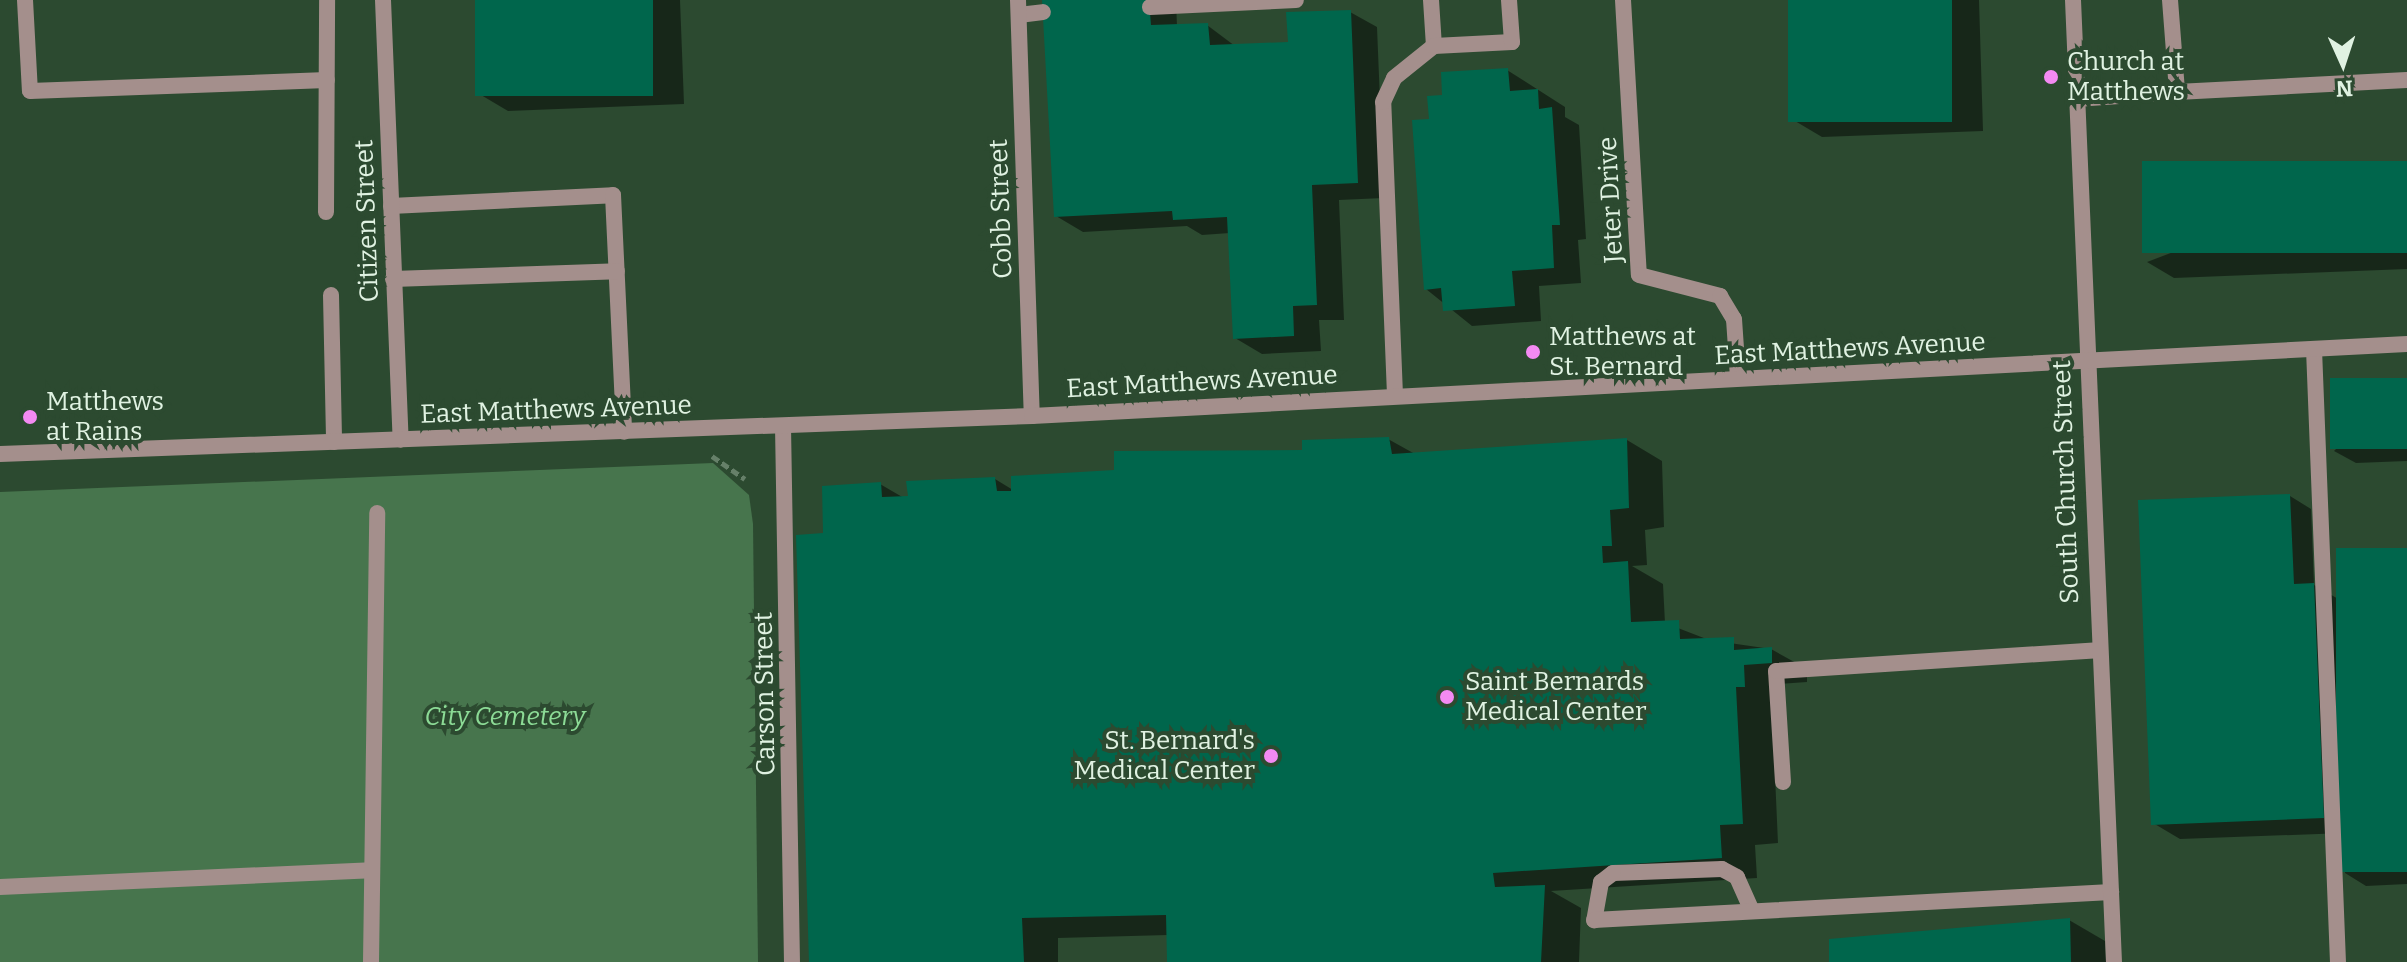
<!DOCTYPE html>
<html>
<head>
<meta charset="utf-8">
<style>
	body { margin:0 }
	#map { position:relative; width:2407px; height:962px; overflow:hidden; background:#2c4a30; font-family:Bitter,serif }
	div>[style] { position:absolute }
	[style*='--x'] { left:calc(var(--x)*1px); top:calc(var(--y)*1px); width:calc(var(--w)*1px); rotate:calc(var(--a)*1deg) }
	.green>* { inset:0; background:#47754d }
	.shadow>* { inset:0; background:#0007 }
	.building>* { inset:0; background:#00664c; transform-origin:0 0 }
	.path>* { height:5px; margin-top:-2.5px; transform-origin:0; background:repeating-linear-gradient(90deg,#668069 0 8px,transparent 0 12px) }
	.service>* { height:16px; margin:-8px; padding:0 8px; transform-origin:8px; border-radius:8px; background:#a48f8c }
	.minor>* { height:16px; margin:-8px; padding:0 8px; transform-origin:8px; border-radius:8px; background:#a48f8c }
	.tertiary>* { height:16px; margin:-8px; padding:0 8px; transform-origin:8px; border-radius:8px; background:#a48f8c }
	.dots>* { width:22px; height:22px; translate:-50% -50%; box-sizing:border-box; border:4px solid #2c4a30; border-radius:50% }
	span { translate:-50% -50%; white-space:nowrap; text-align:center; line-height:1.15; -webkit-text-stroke:8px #2c4a30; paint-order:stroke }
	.poi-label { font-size:26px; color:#e0f2e2 }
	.left { translate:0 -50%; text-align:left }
	.right { translate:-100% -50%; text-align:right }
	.street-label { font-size:26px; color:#e0f2e2 }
	.park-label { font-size:26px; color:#8cdb96; font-style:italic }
	.north { position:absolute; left:2303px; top:24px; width:80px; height:80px; -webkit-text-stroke:6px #2c4a30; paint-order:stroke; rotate:177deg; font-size:22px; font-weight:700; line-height:32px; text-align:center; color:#e0f2e2 }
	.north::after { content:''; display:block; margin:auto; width:28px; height:36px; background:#e0f2e2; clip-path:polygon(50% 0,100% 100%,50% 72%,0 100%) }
</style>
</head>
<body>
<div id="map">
	<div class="green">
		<div style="clip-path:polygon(713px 463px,749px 495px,753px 524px,758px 962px,0 962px,0 492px)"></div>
	</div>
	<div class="shadow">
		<div style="clip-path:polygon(477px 0,680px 0,684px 104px,508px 111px,481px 95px)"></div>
		<div style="clip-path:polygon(1044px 0,1176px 0,1177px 26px,1207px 25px,1235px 46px,1290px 44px,1350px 12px,1377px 27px,1384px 198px,1339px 200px,1344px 320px,1319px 320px,1321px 351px,1262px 354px,1235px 338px,1230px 233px,1202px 235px,1187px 226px,1083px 232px,1056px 216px)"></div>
		<div style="clip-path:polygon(1790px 0,1979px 0,1983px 131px,1822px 137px,1795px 121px)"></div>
		<div style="clip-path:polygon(1507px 70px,1565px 107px,1565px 117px,1579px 125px,1586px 239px,1578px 240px,1581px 283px,1539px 286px,1541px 321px,1472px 326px,1426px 289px,1431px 121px,1444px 97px)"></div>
		<div style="clip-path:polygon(2407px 163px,2407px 269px,2174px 278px,2147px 262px)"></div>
		<div style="clip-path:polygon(2407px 380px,2407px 461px,2356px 463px,2334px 451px)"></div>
		<div style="clip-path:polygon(1388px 439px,1415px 454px,1627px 440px,1662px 461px,1664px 527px,1645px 530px,1647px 565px,1632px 566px,1663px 584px,1665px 623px,1709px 640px,1771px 649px,1807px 669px,1807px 682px,1779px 684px,1772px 707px,1778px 843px,1755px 845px,1757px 878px,1551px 891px,1581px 908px,1579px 962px,1169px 962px,1168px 935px,1058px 938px,1058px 962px,811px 962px,825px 535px,880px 484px,904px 498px,995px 479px,1013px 490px,1116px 472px,1116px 453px,1304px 452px)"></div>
		<div style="clip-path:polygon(2290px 496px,2311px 509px,2314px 585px,2340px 600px,2407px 550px,2407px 884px,2366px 886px,2345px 873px,2345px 833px,2180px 839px,2153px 823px)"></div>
		<div style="clip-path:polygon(2069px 920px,2105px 941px,2106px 962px,1831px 962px)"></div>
	</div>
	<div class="building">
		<div style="left:475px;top:0;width:178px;height:96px"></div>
		<div style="clip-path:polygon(1042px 0,1149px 0,1151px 25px,1208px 23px,1210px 45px,1288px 42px,1286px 12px,1351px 10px,1358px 183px,1312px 185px,1317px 305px,1293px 306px,1294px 336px,1233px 339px,1227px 217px,1173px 220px,1172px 211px,1054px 217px)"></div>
		<div style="left:1788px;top:0;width:164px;height:122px"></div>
		<div style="clip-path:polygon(1508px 68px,1510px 91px,1538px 89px,1539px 109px,1552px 107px,1560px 225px,1552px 225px,1554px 268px,1512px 271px,1515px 306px,1443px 311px,1441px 288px,1424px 290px,1412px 120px,1429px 119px,1427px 96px,1442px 95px,1441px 72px)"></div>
		<div style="left:2407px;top:161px;width:92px;height:265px;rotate:90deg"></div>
		<div style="left:2407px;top:378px;width:71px;height:77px;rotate:90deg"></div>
		<div style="clip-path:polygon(1389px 437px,1392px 454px,1627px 438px,1629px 508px,1610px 510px,1612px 546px,1602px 546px,1603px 563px,1628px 561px,1631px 622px,1679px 620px,1680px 639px,1734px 637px,1734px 650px,1772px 647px,1772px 663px,1744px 665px,1745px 687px,1736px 687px,1743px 824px,1720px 825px,1722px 858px,1493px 873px,1495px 887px,1545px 885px,1541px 962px,1167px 962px,1166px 915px,1022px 918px,1024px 962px,809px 962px,796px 535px,823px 533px,822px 486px,881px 482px,882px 497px,908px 496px,906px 481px,995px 477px,997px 491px,1011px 491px,1011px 476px,1114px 470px,1114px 451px,1302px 450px,1302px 440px)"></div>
		<div style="clip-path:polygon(2290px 494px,2294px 584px,2314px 583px,2324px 818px,2151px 825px,2138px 500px)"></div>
		<div style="left:2407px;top:548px;width:324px;height:71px;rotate:90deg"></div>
		<div style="clip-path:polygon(2070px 918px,2071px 962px,1829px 962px,1829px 939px)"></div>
	</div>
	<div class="path">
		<div style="--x:712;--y:456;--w:40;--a:34.9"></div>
	</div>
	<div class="service">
		<div style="--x:25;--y:0;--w:91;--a:86.9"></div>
		<div style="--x:30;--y:91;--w:297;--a:-2.1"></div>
		<div style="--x:1431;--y:0;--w:46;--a:86.3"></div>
		<div style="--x:2170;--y:0;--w:92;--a:85.6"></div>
		<div style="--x:2177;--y:92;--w:230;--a:-3"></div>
		<div style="--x:1150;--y:7;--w:146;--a:-2.7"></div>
		<div style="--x:1019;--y:15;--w:24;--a:-7"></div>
		<div style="--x:2076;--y:99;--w:101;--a:-4"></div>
		<div style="--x:391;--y:206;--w:222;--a:-2.8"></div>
		<div style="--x:613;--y:195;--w:237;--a:87.3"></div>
		<div style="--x:326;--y:212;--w:212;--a:-89.7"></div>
		<div style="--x:393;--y:279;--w:224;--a:-2"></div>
		<div style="--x:331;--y:295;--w:147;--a:88.8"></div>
		<div style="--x:2314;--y:349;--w:613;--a:87.76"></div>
		<div style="--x:1395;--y:395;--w:293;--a:-92.3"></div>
		<div style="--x:1383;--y:102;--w:26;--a:-65"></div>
		<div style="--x:1394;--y:78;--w:51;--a:-38.7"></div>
		<div style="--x:1434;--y:46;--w:78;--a:-2.9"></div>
		<div style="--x:1512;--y:42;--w:42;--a:-94.1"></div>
		<div style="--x:1783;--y:782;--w:111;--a:-93.6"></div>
		<div style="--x:1776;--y:671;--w:322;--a:-3.7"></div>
		<div style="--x:0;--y:887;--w:371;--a:-2.6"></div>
		<div style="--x:1752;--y:911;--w:37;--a:-114"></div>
		<div style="--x:1737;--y:877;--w:17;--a:-152"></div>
		<div style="--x:1722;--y:869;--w:109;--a:177.9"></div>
		<div style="--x:1613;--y:873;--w:15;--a:143"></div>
		<div style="--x:1601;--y:882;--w:39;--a:100"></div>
		<div style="--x:1594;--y:920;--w:518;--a:-3.1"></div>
		<div style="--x:371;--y:962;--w:449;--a:-89.2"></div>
	</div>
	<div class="minor">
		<div style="--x:383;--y:0;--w:440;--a:87.7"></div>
		<div style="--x:1018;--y:0;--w:416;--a:88.1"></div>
		<div style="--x:1623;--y:0;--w:275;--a:86.7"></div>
		<div style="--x:1639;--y:275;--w:84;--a:14.5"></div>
		<div style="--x:1720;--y:296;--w:27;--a:59"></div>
		<div style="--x:1734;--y:319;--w:59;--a:86.1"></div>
		<div style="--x:2073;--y:0;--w:963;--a:87.56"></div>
		<div style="--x:783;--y:426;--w:536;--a:89.04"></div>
	</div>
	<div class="tertiary">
		<div style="--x:0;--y:454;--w:1033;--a:-2.11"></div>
		<div style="--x:1032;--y:416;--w:1377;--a:-3"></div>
	</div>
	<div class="dots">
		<div style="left:2051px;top:77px;background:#f38af2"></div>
		<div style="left:1533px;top:352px;background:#f38af2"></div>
		<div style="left:30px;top:417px;background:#f38af2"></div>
		<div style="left:1447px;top:697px;background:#f38af2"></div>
		<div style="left:1271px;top:756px;background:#f38af2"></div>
	</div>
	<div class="poi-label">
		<span class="left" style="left:2067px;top:77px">Church at<br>Matthews</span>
		<span class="left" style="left:1549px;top:352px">Matthews at<br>St. Bernard</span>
		<span class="left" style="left:46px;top:417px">Matthews<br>at Rains</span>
		<span class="left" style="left:1465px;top:697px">Saint Bernards<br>Medical Center</span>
		<span class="right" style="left:1255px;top:756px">St. Bernard's<br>Medical Center</span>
	</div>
	<div class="street-label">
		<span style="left:1611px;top:200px;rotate:-93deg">Jeter Drive</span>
		<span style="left:1001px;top:209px;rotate:-92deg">Cobb Street</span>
		<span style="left:367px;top:221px;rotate:-92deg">Citizen Street</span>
		<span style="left:1850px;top:349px;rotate:-3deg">East Matthews Avenue</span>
		<span style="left:1202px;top:382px;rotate:-3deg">East Matthews Avenue</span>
		<span style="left:556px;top:410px;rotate:-2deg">East Matthews Avenue</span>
		<span style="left:2066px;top:482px;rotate:-92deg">South Church Street</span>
		<span style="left:765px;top:694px;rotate:-91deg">Carson Street</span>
	</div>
	<div class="park-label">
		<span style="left:505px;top:717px">City Cemetery</span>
	</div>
	<div class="north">N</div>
</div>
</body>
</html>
